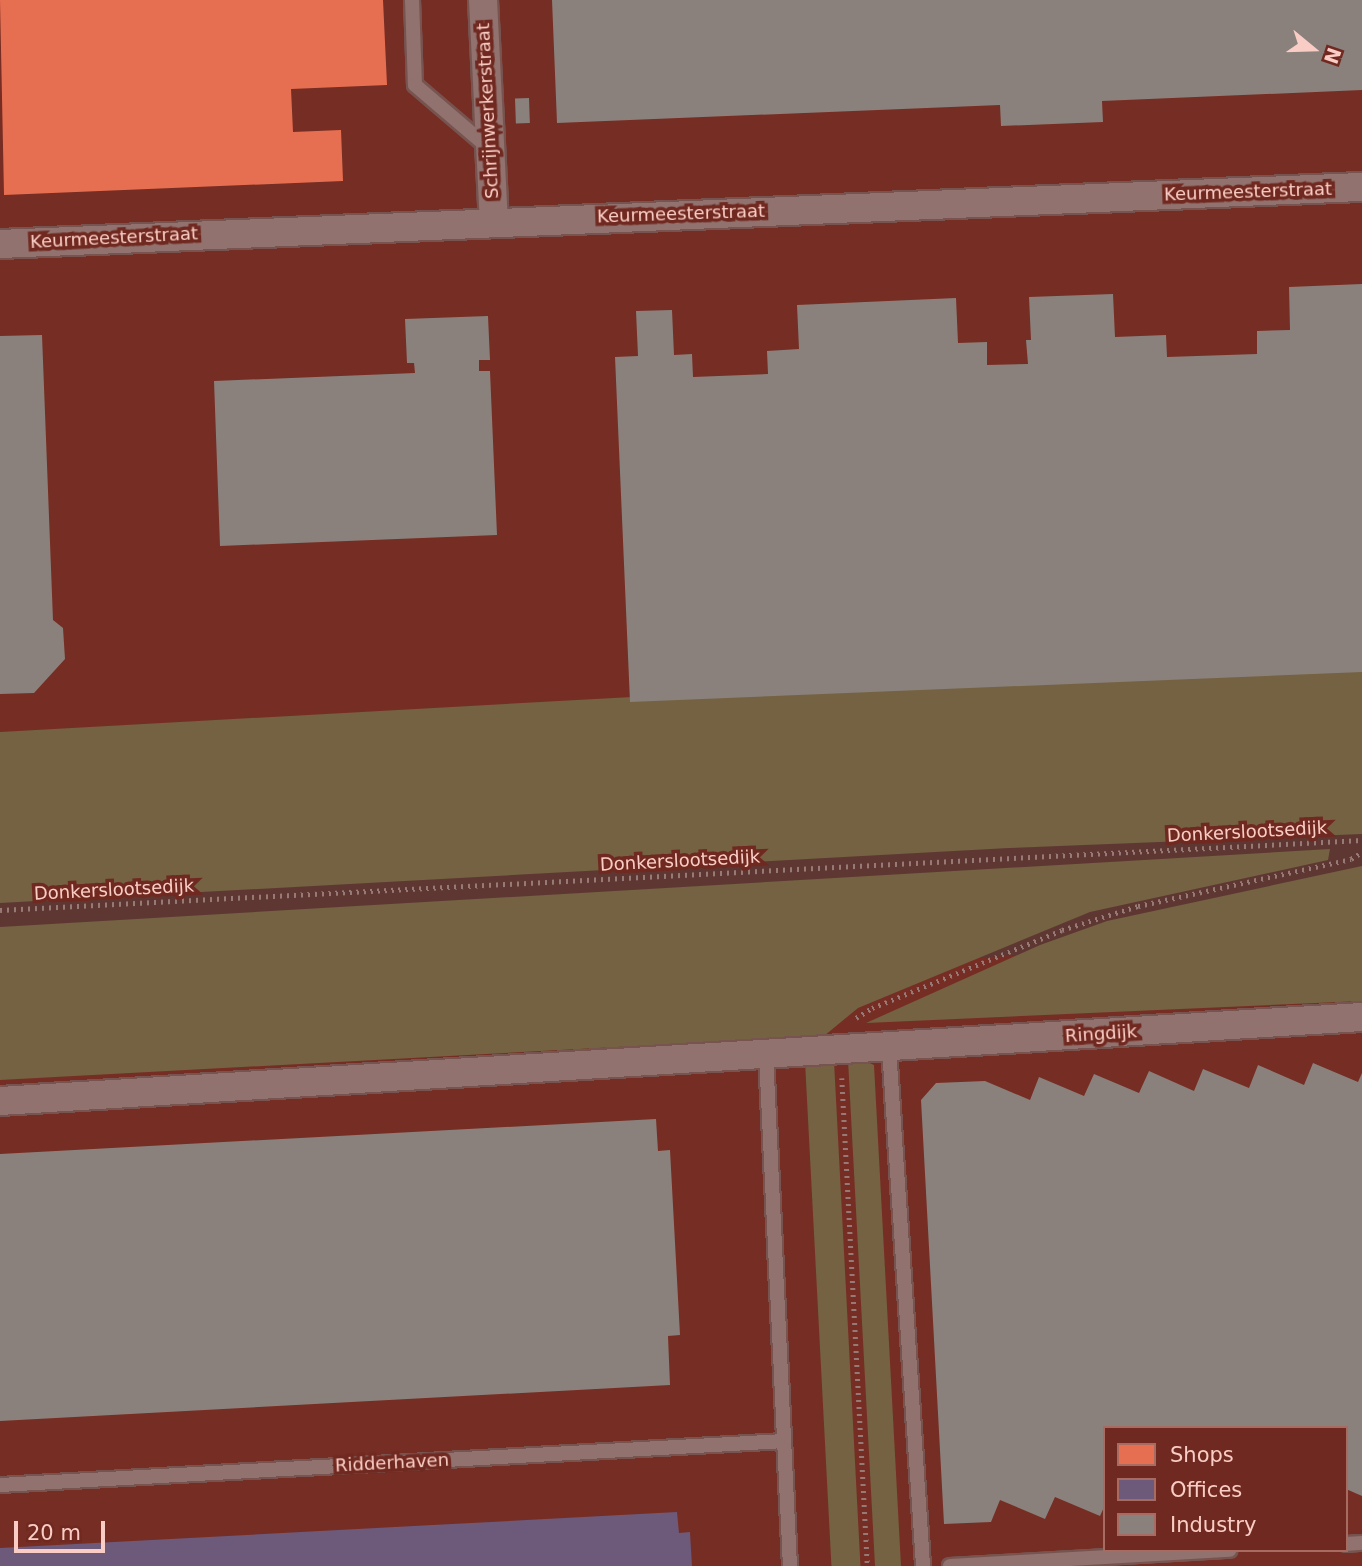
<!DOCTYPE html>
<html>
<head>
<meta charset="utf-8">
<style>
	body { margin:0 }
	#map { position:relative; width:1362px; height:1566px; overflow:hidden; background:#5e3732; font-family:"DejaVu Sans",sans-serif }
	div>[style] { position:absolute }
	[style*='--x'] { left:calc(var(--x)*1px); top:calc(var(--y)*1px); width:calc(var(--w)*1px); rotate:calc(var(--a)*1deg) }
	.built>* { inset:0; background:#762d23; transform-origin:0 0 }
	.green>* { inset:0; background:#746242; transform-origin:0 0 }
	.shops>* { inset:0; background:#e76f51 }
	.offices>* { inset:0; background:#6d597a }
	.industry>* { inset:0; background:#8a817c; transform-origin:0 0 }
	.path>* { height:4.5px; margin-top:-2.25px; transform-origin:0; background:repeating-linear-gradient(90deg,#977a76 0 2px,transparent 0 7px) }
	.roads { filter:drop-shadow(2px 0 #775450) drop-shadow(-2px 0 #775450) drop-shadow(0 2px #775450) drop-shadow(0 -2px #775450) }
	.lane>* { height:14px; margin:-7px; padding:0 7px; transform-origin:7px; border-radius:7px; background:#91726e }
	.street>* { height:28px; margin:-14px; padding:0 14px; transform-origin:14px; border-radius:14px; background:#91726e }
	span { translate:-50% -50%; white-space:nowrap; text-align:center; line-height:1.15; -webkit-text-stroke:7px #702920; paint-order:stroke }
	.street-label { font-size:18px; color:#f9cdc5 }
	.legend { position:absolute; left:1103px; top:1426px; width:245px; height:126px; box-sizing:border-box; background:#702920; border:2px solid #a76b62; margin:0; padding:9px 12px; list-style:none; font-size:21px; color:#f9cdc5 }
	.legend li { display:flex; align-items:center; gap:14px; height:35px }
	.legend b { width:35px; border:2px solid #a76b62 }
	.north { position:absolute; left:1278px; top:14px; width:70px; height:70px; -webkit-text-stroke:5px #702920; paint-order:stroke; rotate:109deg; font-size:19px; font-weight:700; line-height:28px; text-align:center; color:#f9cdc5 }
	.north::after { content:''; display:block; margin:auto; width:24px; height:32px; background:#f9cdc5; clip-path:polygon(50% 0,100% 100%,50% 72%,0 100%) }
	.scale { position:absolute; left:14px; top:1521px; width:91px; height:32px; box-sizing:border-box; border:4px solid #f9cdc5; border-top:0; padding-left:9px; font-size:21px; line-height:24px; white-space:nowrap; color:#f9cdc5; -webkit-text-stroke:5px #702920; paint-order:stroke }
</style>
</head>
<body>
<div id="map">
	<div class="built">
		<div style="left:0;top:0;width:1362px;height:822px"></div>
		<div style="clip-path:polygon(evenodd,1362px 937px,1362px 1566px,0 1566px,0 1010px,1362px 937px,1105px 1428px,1346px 1428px,1346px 1550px,1105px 1550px,1105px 1428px)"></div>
	</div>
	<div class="green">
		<div style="clip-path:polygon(1362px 671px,1362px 834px,1009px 848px,0 903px,0 732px,632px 697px)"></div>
		<div style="clip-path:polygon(1330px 849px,1328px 860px,1090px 912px,858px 1008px,824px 1036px,0 1080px,0 927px)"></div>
		<div style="clip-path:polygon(1362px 866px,1362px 1001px,866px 1023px,1040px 945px,1107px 921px)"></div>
		<div style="clip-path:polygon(861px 1059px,874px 1065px,901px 1566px,875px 1566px,848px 1060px)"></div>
		<div style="left:834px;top:1061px;width:506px;height:29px;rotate:87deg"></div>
	</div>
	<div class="shops">
		<div style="clip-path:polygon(0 0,383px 0,387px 85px,291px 89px,293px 132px,341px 130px,343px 181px,4px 195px)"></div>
	</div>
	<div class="offices">
		<div style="clip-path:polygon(677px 1512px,679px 1533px,690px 1532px,692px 1566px,0 1566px,0 1548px)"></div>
	</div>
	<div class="industry">
		<div style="clip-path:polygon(552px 0,1362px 0,1362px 90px,1102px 101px,1103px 122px,1001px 126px,1000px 105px,557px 123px)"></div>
		<div style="left:529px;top:98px;width:25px;height:14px;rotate:88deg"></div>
		<div style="clip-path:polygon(1362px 284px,1362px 672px,630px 702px,615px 357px,638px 356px,636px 311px,672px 310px,674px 355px,692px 354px,693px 377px,768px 374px,767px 351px,799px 349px,797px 305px,956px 298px,958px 343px,987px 342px,987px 365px,1028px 364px,1026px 340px,1031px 340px,1029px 297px,1113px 294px,1115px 337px,1166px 335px,1167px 357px,1257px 354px,1257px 331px,1290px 330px,1289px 287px)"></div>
		<div style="clip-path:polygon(488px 316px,490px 360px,479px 360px,479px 371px,490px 371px,497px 535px,220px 546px,214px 381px,415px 373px,414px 363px,407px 363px,405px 319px)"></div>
		<div style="clip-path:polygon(42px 335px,53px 620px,63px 628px,65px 659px,34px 693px,0 694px,0 336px)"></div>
		<div style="clip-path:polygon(1313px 1063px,1358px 1082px,1362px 1073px,1362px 1496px,1346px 1489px,1346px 1428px,1105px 1428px,1105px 1505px,1100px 1516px,1055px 1497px,1045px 1519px,1000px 1500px,991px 1522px,944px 1524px,921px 1100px,936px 1083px,985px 1081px,1030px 1100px,1039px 1077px,1084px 1096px,1094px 1074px,1139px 1093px,1149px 1071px,1194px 1091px,1203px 1069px,1249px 1088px,1258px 1065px,1304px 1085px)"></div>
		<div style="clip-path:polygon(656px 1119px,658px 1151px,670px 1150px,680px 1335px,668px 1336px,670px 1385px,0 1421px,0 1154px)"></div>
	</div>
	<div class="path">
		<div style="--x:0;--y:910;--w:1364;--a:-2.94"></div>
		<div style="--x:856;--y:1018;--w:19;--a:-32"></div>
		<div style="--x:872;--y:1008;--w:205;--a:-22.3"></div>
		<div style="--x:1062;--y:930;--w:80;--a:-17.5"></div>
		<div style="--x:1138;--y:906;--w:218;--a:-12.4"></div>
		<div style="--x:1351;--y:859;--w:13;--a:-32"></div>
		<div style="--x:842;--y:1078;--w:489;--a:87"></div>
	</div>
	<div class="roads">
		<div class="lane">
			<div style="--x:412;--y:0;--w:85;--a:88"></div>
			<div style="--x:415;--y:85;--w:99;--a:40.5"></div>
			<div style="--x:889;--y:1048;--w:519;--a:86.24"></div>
			<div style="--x:766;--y:1054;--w:513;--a:87.32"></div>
			<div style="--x:0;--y:1485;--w:785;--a:-3.21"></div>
			<div style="--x:1346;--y:1544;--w:16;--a:-4"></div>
			<div style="--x:950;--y:1566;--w:280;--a:-3.3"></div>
		</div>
		<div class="street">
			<div style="--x:483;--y:0;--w:221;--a:87.2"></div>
			<div style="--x:0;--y:244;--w:1363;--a:-2.4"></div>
			<div style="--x:0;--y:1101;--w:1365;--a:-3.53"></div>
		</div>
	</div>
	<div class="street-label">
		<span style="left:488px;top:111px;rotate:-93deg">Schrijnwerkerstraat</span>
		<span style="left:1248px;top:192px;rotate:-2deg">Keurmeesterstraat</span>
		<span style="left:681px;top:214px;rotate:-2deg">Keurmeesterstraat</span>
		<span style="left:114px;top:238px;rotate:-3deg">Keurmeesterstraat</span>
		<span style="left:1247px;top:832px;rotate:-3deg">Donkerslootsedijk</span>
		<span style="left:680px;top:861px;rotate:-3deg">Donkerslootsedijk</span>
		<span style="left:114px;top:890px;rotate:-3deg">Donkerslootsedijk</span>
		<span style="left:1101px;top:1034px;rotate:-4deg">Ringdijk</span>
		<span style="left:392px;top:1463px;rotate:-3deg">Ridderhaven</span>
	</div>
	<ul class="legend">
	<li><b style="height:19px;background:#e76f51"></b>Shops</li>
	<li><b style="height:19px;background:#6d597a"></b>Offices</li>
	<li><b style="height:19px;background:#8a817c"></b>Industry</li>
	</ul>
	<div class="north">N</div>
	<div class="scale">20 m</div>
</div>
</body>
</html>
